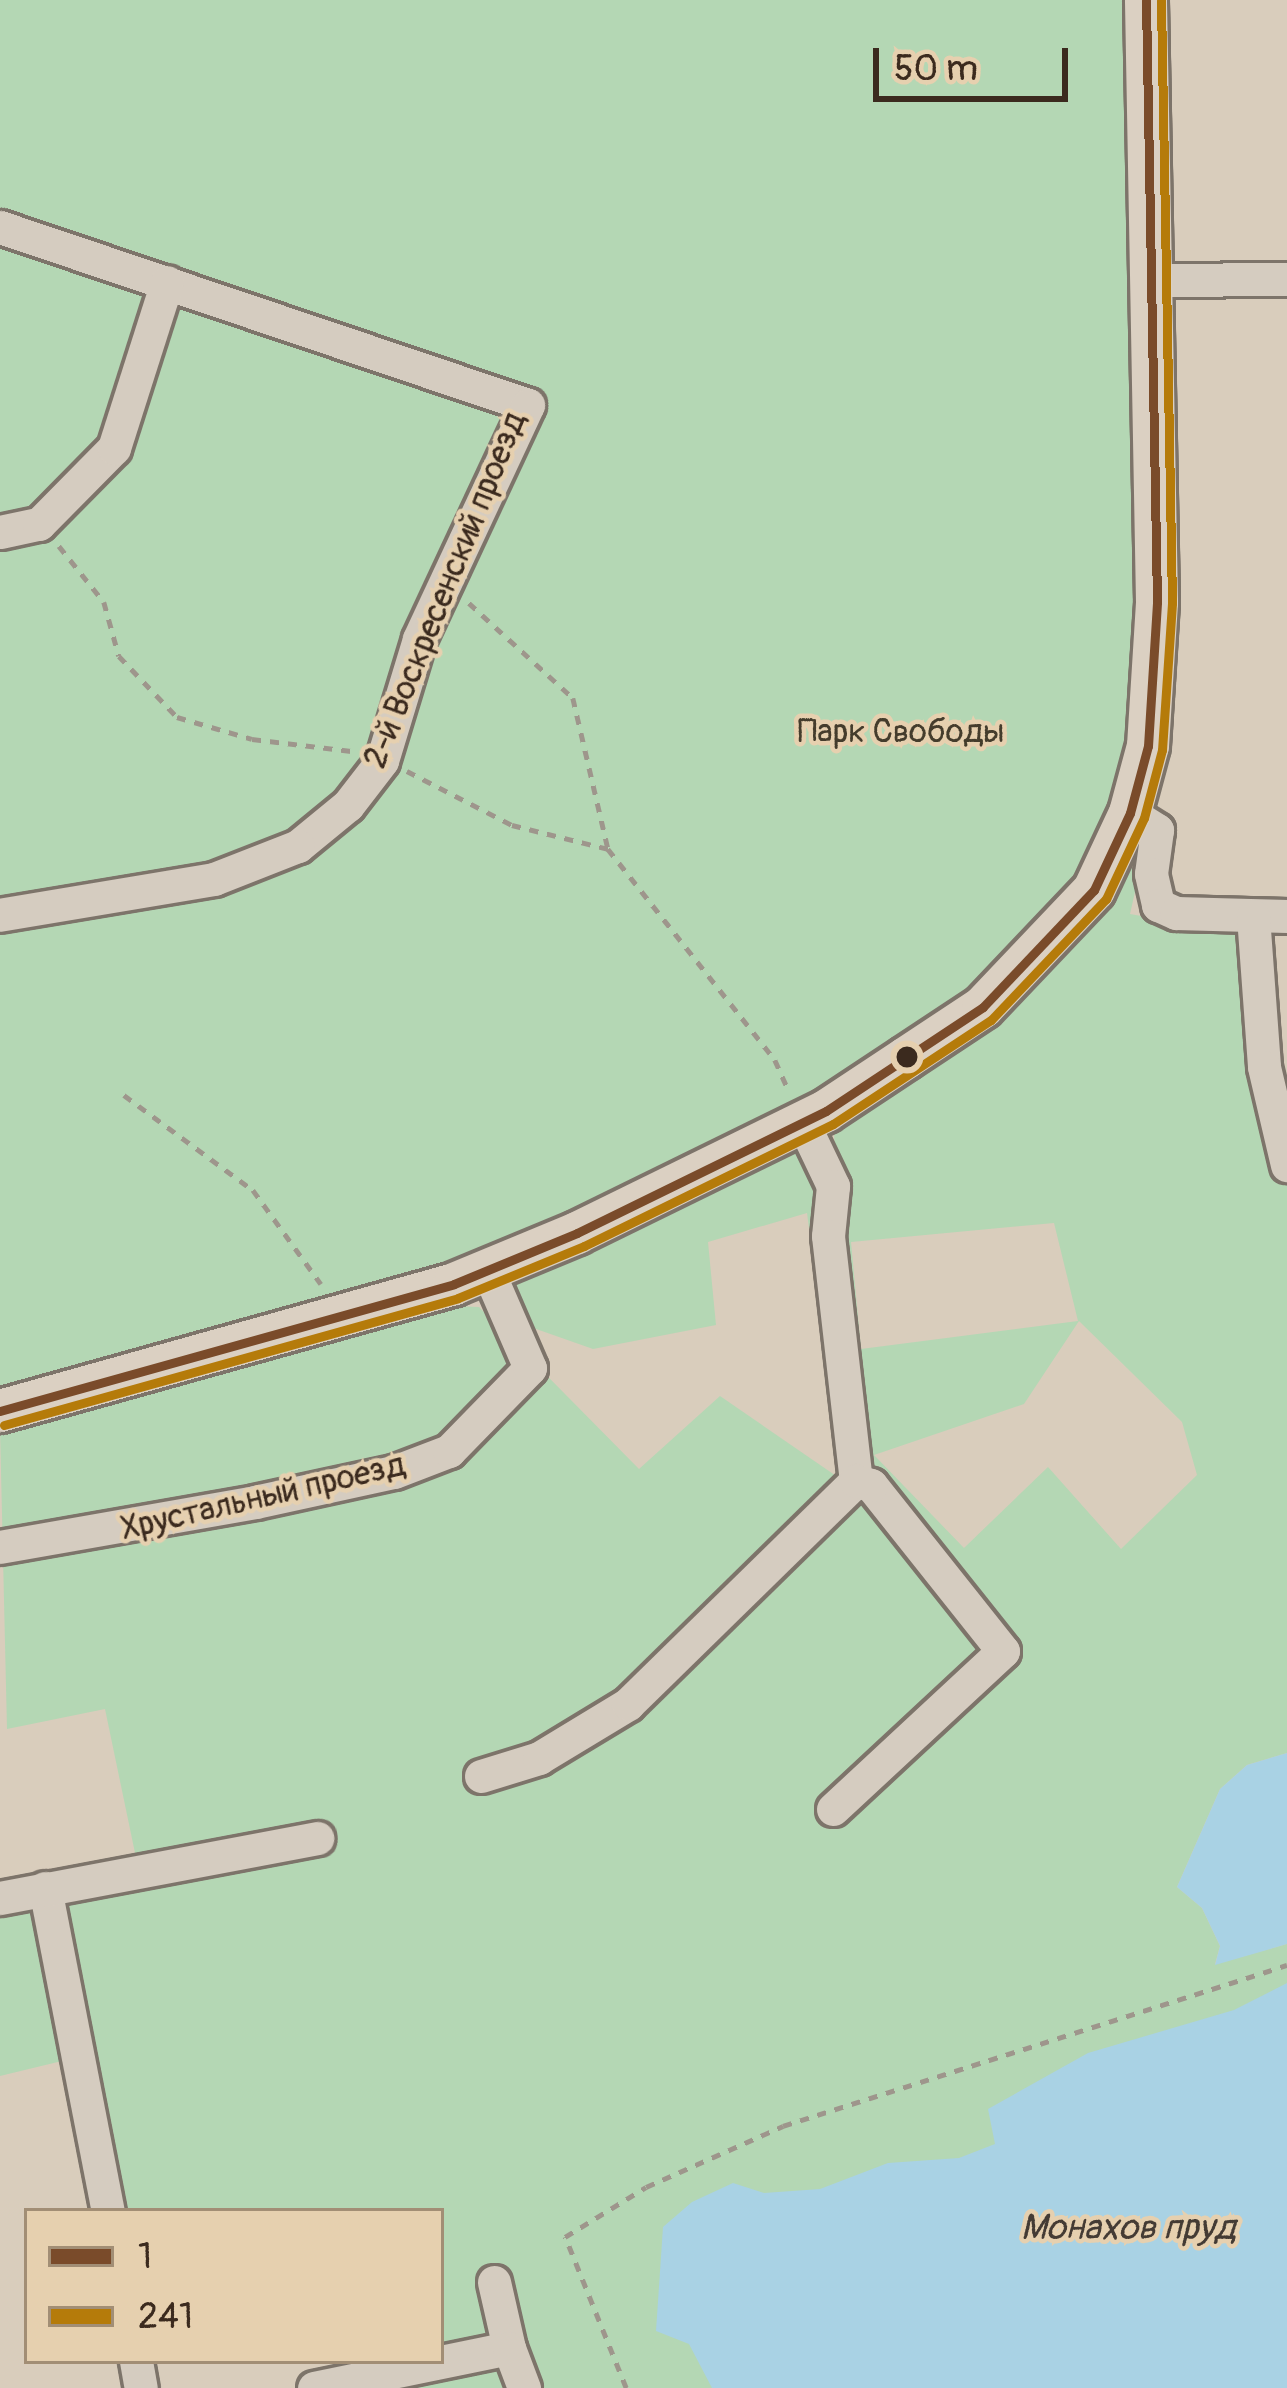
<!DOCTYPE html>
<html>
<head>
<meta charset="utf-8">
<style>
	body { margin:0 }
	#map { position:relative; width:1287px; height:2388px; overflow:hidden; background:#d9cdbc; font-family:Pangolin,sans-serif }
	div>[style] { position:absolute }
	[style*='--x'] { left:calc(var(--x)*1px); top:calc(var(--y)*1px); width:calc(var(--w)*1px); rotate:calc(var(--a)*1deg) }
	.green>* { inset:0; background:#b4d7b4 }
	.water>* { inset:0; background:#a9d2e4 }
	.path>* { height:4.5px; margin-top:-2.25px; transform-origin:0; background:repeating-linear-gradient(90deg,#9e968c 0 9px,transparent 0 18px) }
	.roads { filter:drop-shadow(3px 0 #7d746a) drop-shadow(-3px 0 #7d746a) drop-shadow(0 3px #7d746a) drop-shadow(0 -3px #7d746a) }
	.minor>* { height:33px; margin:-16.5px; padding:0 16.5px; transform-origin:16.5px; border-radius:16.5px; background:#d5ccc0 }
	.major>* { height:42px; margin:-21px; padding:0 21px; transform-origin:21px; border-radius:21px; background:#dbd0c2 }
	.bus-1>* { height:9px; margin:-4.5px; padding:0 4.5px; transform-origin:4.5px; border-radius:4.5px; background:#7a4b2a }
	.bus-2>* { height:9px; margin:-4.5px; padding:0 4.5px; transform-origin:4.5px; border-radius:4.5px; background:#b57b0a }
	.dots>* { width:33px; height:33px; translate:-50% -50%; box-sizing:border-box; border:6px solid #e6d0af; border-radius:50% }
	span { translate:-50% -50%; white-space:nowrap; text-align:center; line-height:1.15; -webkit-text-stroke:9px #e6d0af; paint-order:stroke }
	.street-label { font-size:33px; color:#3b2a1e }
	.park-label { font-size:33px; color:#443c2c }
	.water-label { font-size:36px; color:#443b34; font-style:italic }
	.legend { position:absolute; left:24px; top:2208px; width:420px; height:156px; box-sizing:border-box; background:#e6d0af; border:3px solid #a28e75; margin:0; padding:15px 21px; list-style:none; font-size:36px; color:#3b2a1e }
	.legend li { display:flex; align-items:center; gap:24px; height:60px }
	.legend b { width:60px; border:3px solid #a28e75 }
	.scale { position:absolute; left:873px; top:48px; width:195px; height:54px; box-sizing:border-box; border:6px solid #3b2a1e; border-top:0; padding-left:15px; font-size:36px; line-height:42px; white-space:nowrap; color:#3b2a1e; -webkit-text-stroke:9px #e6d0af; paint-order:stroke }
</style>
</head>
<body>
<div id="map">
	<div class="green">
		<div style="clip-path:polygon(0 0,1136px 0,1147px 602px,1135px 733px,1086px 880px,974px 993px,818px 1098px,475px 1262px,0 1393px)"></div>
		<div style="clip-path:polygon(evenodd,1130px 867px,1139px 874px,1130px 914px,1237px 933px,1260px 953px,1287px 1121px,1287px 1753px,1247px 1765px,1220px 1789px,1177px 1887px,1202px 1908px,1220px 1946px,1215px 1964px,1287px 1944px,1287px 2388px,372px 2388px,441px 2361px,441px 2211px,122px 2211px,66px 2060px,0 2076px,0 1881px,135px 1853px,105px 1709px,7px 1729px,0 1428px,454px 1306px,479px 1307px,639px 1469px,720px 1396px,842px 1480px,807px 1213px,708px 1242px,716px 1325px,593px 1349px,522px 1324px,509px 1301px,514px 1279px,791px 1145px,835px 1176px,834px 1127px,998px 1019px,1091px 926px,1130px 867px,1054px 1223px,1078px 1321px,861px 1349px,851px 1242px,1054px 1223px,1130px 867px,1079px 1321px,1182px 1422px,1197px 1475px,1121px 1549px,1048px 1467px,964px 1548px,874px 1455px,1024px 1404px,1079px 1321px)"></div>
	</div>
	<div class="water">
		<div style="clip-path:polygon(1287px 1753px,1287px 1944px,1215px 1965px,1220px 1946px,1202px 1908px,1177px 1887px,1220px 1789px,1247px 1765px)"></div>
		<div style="clip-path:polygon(1287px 1983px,1287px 2388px,712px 2388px,689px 2344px,656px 2331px,663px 2227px,692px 2202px,733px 2183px,764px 2193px,820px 2189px,888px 2163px,959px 2158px,995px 2144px,988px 2109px,1088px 2053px,1234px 2010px)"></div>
	</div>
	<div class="path">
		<div style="--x:59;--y:546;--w:72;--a:51.2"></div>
		<div style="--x:104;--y:602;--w:56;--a:74.5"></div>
		<div style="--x:119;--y:656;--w:84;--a:46.4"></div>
		<div style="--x:177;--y:717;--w:78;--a:16.3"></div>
		<div style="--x:252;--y:739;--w:100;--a:6.9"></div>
		<div style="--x:469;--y:603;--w:141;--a:42.4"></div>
		<div style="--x:573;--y:698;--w:155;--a:76.9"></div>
		<div style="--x:608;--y:849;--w:269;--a:51.6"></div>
		<div style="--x:775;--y:1060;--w:35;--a:66"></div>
		<div style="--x:407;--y:771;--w:118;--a:27.2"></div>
		<div style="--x:512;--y:825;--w:99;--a:14"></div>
		<div style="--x:124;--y:1095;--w:160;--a:36.4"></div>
		<div style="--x:253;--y:1190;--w:116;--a:54.1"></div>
		<div style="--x:626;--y:2388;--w:163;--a:-112"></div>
		<div style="--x:565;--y:2237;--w:95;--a:-31.7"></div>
		<div style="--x:646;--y:2187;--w:150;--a:-24"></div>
		<div style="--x:783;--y:2126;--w:529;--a:-17.72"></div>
	</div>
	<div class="roads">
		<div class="minor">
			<div style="--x:0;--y:227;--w:557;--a:18.63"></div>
			<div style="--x:528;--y:405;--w:258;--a:115"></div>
			<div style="--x:419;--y:639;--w:127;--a:106.9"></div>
			<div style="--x:382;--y:761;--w:56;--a:127.7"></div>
			<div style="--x:348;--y:805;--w:65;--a:140.6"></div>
			<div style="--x:298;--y:846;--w:90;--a:158.6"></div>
			<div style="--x:214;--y:879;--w:217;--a:170.5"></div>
			<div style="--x:1152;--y:280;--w:135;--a:-0.4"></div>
			<div style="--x:0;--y:532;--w:40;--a:-12"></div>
			<div style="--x:39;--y:524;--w:107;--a:-45.4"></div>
			<div style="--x:114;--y:448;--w:174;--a:-72.3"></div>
			<div style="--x:1130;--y:813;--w:32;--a:32"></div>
			<div style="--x:1157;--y:830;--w:44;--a:97.8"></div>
			<div style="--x:1151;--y:874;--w:32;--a:77"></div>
			<div style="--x:1158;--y:905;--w:20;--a:24"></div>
			<div style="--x:1176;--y:913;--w:111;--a:1.5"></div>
			<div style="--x:1253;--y:916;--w:151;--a:85.8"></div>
			<div style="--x:1264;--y:1067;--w:101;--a:76.8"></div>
			<div style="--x:803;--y:1123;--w:70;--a:64.5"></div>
			<div style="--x:833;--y:1186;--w:50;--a:95.7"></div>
			<div style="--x:828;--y:1236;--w:247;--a:83.5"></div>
			<div style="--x:0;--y:1547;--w:259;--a:-10"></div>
			<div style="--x:255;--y:1502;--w:142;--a:-12.2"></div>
			<div style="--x:394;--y:1472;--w:59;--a:-20.9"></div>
			<div style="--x:449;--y:1451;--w:116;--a:-45.7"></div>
			<div style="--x:530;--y:1368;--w:106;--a:-113.4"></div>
			<div style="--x:481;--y:1776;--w:61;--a:-17.2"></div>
			<div style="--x:539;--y:1758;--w:104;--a:-31.2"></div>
			<div style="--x:628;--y:1704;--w:319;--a:-44.4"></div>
			<div style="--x:833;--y:1809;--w:232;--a:-42.9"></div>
			<div style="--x:1003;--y:1651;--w:212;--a:-128.5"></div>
			<div style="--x:871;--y:1485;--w:16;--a:-165"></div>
			<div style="--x:45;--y:1888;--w:329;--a:79"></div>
			<div style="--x:0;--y:1898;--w:323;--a:-10.7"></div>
			<div style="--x:494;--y:2282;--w:68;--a:77.2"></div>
			<div style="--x:136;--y:2361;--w:27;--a:80"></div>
			<div style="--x:314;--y:2388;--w:199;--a:-11.6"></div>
			<div style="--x:509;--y:2348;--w:43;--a:69.4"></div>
		</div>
		<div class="major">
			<div style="--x:0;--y:1411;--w:471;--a:-15.6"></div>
			<div style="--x:454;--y:1284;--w:133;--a:-22.5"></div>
			<div style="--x:577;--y:1233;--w:277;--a:-26.1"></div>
			<div style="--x:826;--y:1111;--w:96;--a:-33.5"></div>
			<div style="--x:906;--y:1058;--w:92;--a:-33.5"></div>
			<div style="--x:983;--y:1007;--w:161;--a:-46.5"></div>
			<div style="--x:1094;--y:890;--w:85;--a:-64.9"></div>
			<div style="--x:1130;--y:813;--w:69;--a:-75"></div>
			<div style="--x:1148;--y:746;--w:144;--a:-86.4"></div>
			<div style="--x:1157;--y:602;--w:602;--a:-91.05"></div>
		</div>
	</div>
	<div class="bus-1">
		<div style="--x:0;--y:1411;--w:471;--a:-15.6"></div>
		<div style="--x:454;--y:1284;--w:133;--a:-22.5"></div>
		<div style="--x:577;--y:1233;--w:277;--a:-26.1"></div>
		<div style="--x:826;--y:1111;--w:188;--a:-33.5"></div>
		<div style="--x:983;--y:1007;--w:161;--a:-46.5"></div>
		<div style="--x:1094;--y:890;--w:85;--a:-64.9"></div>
		<div style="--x:1130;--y:813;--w:69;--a:-75"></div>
		<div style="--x:1148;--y:746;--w:144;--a:-86.4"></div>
		<div style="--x:1157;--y:602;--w:602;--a:-91.05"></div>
	</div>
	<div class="bus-2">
		<div style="--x:4;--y:1425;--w:471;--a:-15.6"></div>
		<div style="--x:458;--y:1298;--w:136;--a:-22.4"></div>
		<div style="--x:584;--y:1246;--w:277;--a:-26.1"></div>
		<div style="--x:833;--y:1124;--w:189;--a:-33.4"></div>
		<div style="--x:991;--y:1020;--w:167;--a:-46.5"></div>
		<div style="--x:1106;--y:899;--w:89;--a:-64.9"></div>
		<div style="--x:1144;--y:818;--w:70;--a:-75.2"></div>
		<div style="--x:1162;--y:750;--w:147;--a:-86.1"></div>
		<div style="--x:1172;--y:603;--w:603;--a:-91.05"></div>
	</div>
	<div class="dots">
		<div style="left:907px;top:1057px;background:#3b2a1e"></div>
	</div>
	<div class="street-label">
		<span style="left:445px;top:590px;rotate:-68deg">2-й Воскресенский проезд</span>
		<span style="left:263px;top:1497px;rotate:-13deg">Хрустальный проезд</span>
	</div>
	<div class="park-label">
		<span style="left:901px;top:732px">Парк Свободы</span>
	</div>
	<div class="water-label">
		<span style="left:1128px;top:2228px">Монахов пруд</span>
	</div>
	<ul class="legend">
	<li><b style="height:15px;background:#7a4b2a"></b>1</li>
	<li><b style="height:15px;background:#b57b0a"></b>241</li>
	</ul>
	<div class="scale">50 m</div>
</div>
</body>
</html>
